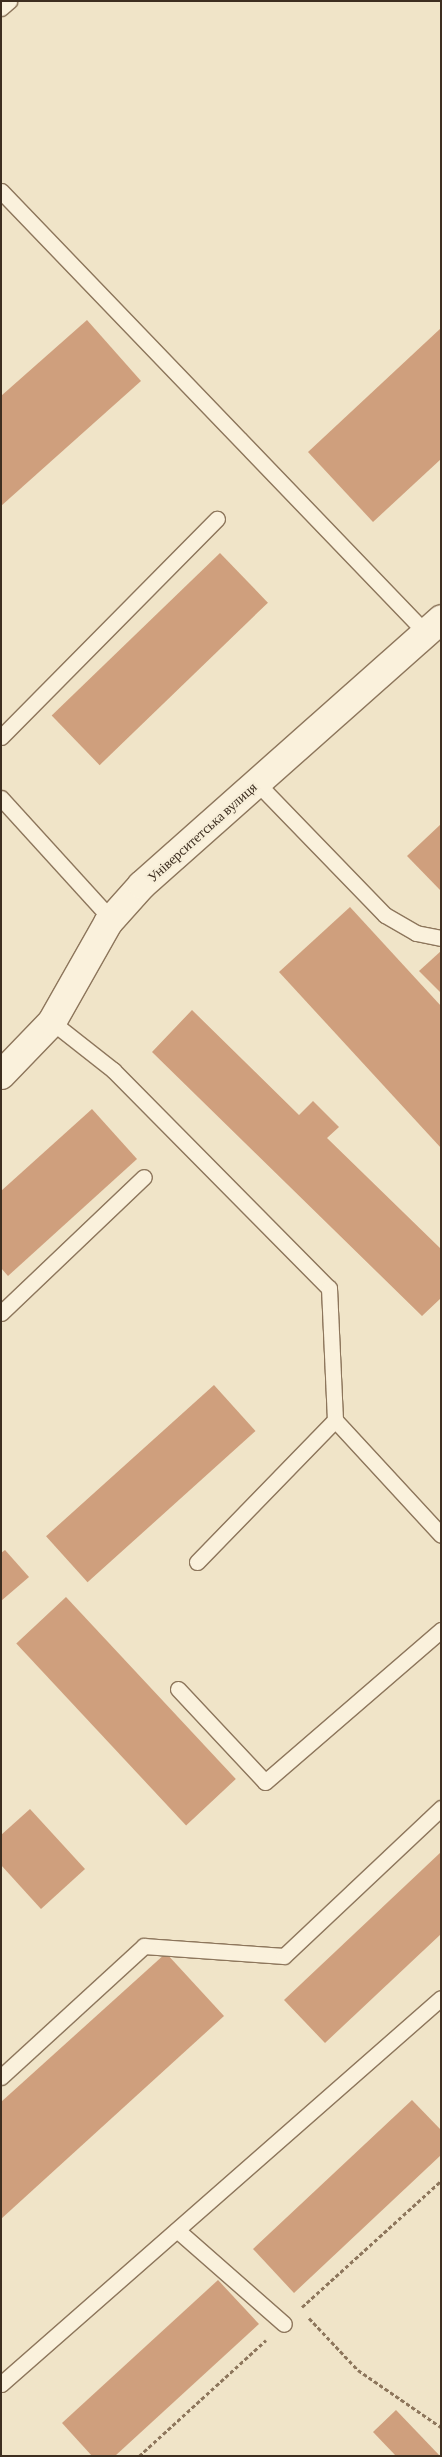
<!DOCTYPE html>
<html>
<head>
<meta charset="utf-8">
<style>
	body { margin:0 }
	#map { position:relative; width:442px; height:2457px; overflow:hidden; background:#f0e4c8; font-family:"Crimson Pro",serif }
	div>[style] { position:absolute }
	[style*='--x'] { left:calc(var(--x)*1px); top:calc(var(--y)*1px); width:calc(var(--w)*1px); rotate:calc(var(--a)*1deg) }
	.building>* { inset:0; background:#cf9f7d; transform-origin:0 0 }
	.path>* { height:3px; margin-top:-1.5px; transform-origin:0; background:repeating-linear-gradient(90deg,#8d765c 0 4px,transparent 0 6.5px) }
	.roads { filter:drop-shadow(1px 0 #8d765c) drop-shadow(-1px 0 #8d765c) drop-shadow(0 1px #8d765c) drop-shadow(0 -1px #8d765c) }
	.lane>* { height:15px; margin:-7.5px; padding:0 7.5px; transform-origin:7.5px; border-radius:7.5px; background:#faf1dc }
	.street>* { height:28px; margin:-14px; padding:0 14px; transform-origin:14px; border-radius:14px; background:#faf1dc }
	span { translate:-50% -50%; white-space:nowrap; text-align:center; line-height:1.15; -webkit-text-stroke:4.5px #f7eed8; paint-order:stroke }
	.street-label { font-size:14px; color:#3d2e20 }
	.frame { position:absolute; inset:0; border:2px solid #3d2e20; pointer-events:none }
</style>
</head>
<body>
<div id="map">
	<div class="building">
		<div style="clip-path:polygon(87px 320px,141px 381px,1px 506px,1px 396px)"></div>
		<div style="clip-path:polygon(441px 328px,441px 459px,373px 522px,308px 452px)"></div>
		<div style="left:220px;top:553px;width:69px;height:234px;rotate:46deg"></div>
		<div style="clip-path:polygon(441px 824px,441px 891px,407px 856px)"></div>
		<div style="clip-path:polygon(350px 907px,441px 1006px,441px 1148px,279px 972px)"></div>
		<div style="clip-path:polygon(441px 951px,441px 993px,419px 971px)"></div>
		<div style="clip-path:polygon(192px 1010px,299px 1115px,313px 1101px,339px 1127px,327px 1138px,441px 1249px,441px 1298px,422px 1316px,152px 1052px)"></div>
		<div style="clip-path:polygon(92px 1109px,137px 1159px,8px 1276px,1px 1268px,1px 1191px)"></div>
		<div style="left:214px;top:1385px;width:62px;height:226px;rotate:48deg"></div>
		<div style="clip-path:polygon(5px 1550px,29px 1577px,1px 1601px,1px 1553px)"></div>
		<div style="left:66px;top:1597px;width:249px;height:68px;rotate:47deg"></div>
		<div style="clip-path:polygon(30px 1809px,85px 1869px,41px 1909px,1px 1865px,1px 1835px)"></div>
		<div style="clip-path:polygon(441px 1852px,441px 1934px,325px 2043px,284px 2000px)"></div>
		<div style="clip-path:polygon(166px 1953px,224px 2016px,1px 2219px,1px 2102px)"></div>
		<div style="clip-path:polygon(412px 2100px,441px 2130px,441px 2155px,294px 2293px,253px 2249px)"></div>
		<div style="clip-path:polygon(218px 2280px,259px 2324px,115px 2456px,92px 2456px,62px 2423px)"></div>
		<div style="clip-path:polygon(396px 2410px,440px 2456px,396px 2456px,373px 2432px)"></div>
	</div>
	<div class="path">
		<div style="--x:302;--y:2307;--w:188;--a:-42.2"></div>
		<div style="--x:309;--y:2318;--w:71;--a:46.7"></div>
		<div style="--x:358;--y:2370;--w:101;--a:34.5"></div>
		<div style="--x:139;--y:2456;--w:172;--a:-42.4"></div>
	</div>
	<div class="roads">
		<div class="lane">
			<div style="--x:1;--y:8;--w:11;--a:-41"></div>
			<div style="--x:1;--y:191;--w:613;--a:46.12"></div>
			<div style="--x:1;--y:737;--w:307;--a:-45.3"></div>
			<div style="--x:257;--y:783;--w:184;--a:45.9"></div>
			<div style="--x:385;--y:915;--w:36;--a:30"></div>
			<div style="--x:416;--y:933;--w:25;--a:11"></div>
			<div style="--x:1;--y:798;--w:165;--a:47.7"></div>
			<div style="--x:52;--y:1022;--w:78;--a:38.2"></div>
			<div style="--x:113;--y:1070;--w:307;--a:45.3"></div>
			<div style="--x:329;--y:1288;--w:132;--a:87.4"></div>
			<div style="--x:335;--y:1420;--w:156;--a:47.3"></div>
			<div style="--x:1;--y:1313;--w:197;--a:-43.6"></div>
			<div style="--x:197;--y:1562;--w:198;--a:-45.8"></div>
			<div style="--x:178;--y:1689;--w:127;--a:46.9"></div>
			<div style="--x:265;--y:1782;--w:233;--a:-40.8"></div>
			<div style="--x:1;--y:2077;--w:194;--a:-42.5"></div>
			<div style="--x:144;--y:1946;--w:140;--a:4.1"></div>
			<div style="--x:284;--y:1956;--w:216;--a:-43.3"></div>
			<div style="--x:177;--y:2230;--w:142;--a:41.3"></div>
			<div style="--x:1;--y:2384;--w:585;--a:-41.26"></div>
		</div>
		<div class="street">
			<div style="--x:1;--y:1075;--w:74;--a:-46.1"></div>
			<div style="--x:52;--y:1022;--w:114;--a:-60.5"></div>
			<div style="--x:108;--y:923;--w:51;--a:-48.2"></div>
			<div style="--x:142;--y:885;--w:400;--a:-41.6"></div>
		</div>
	</div>
	<div class="street-label">
		<span style="left:202px;top:832px;rotate:-42deg">Університетська вулиця</span>
	</div>
	<div class="frame"></div>
</div>
</body>
</html>
